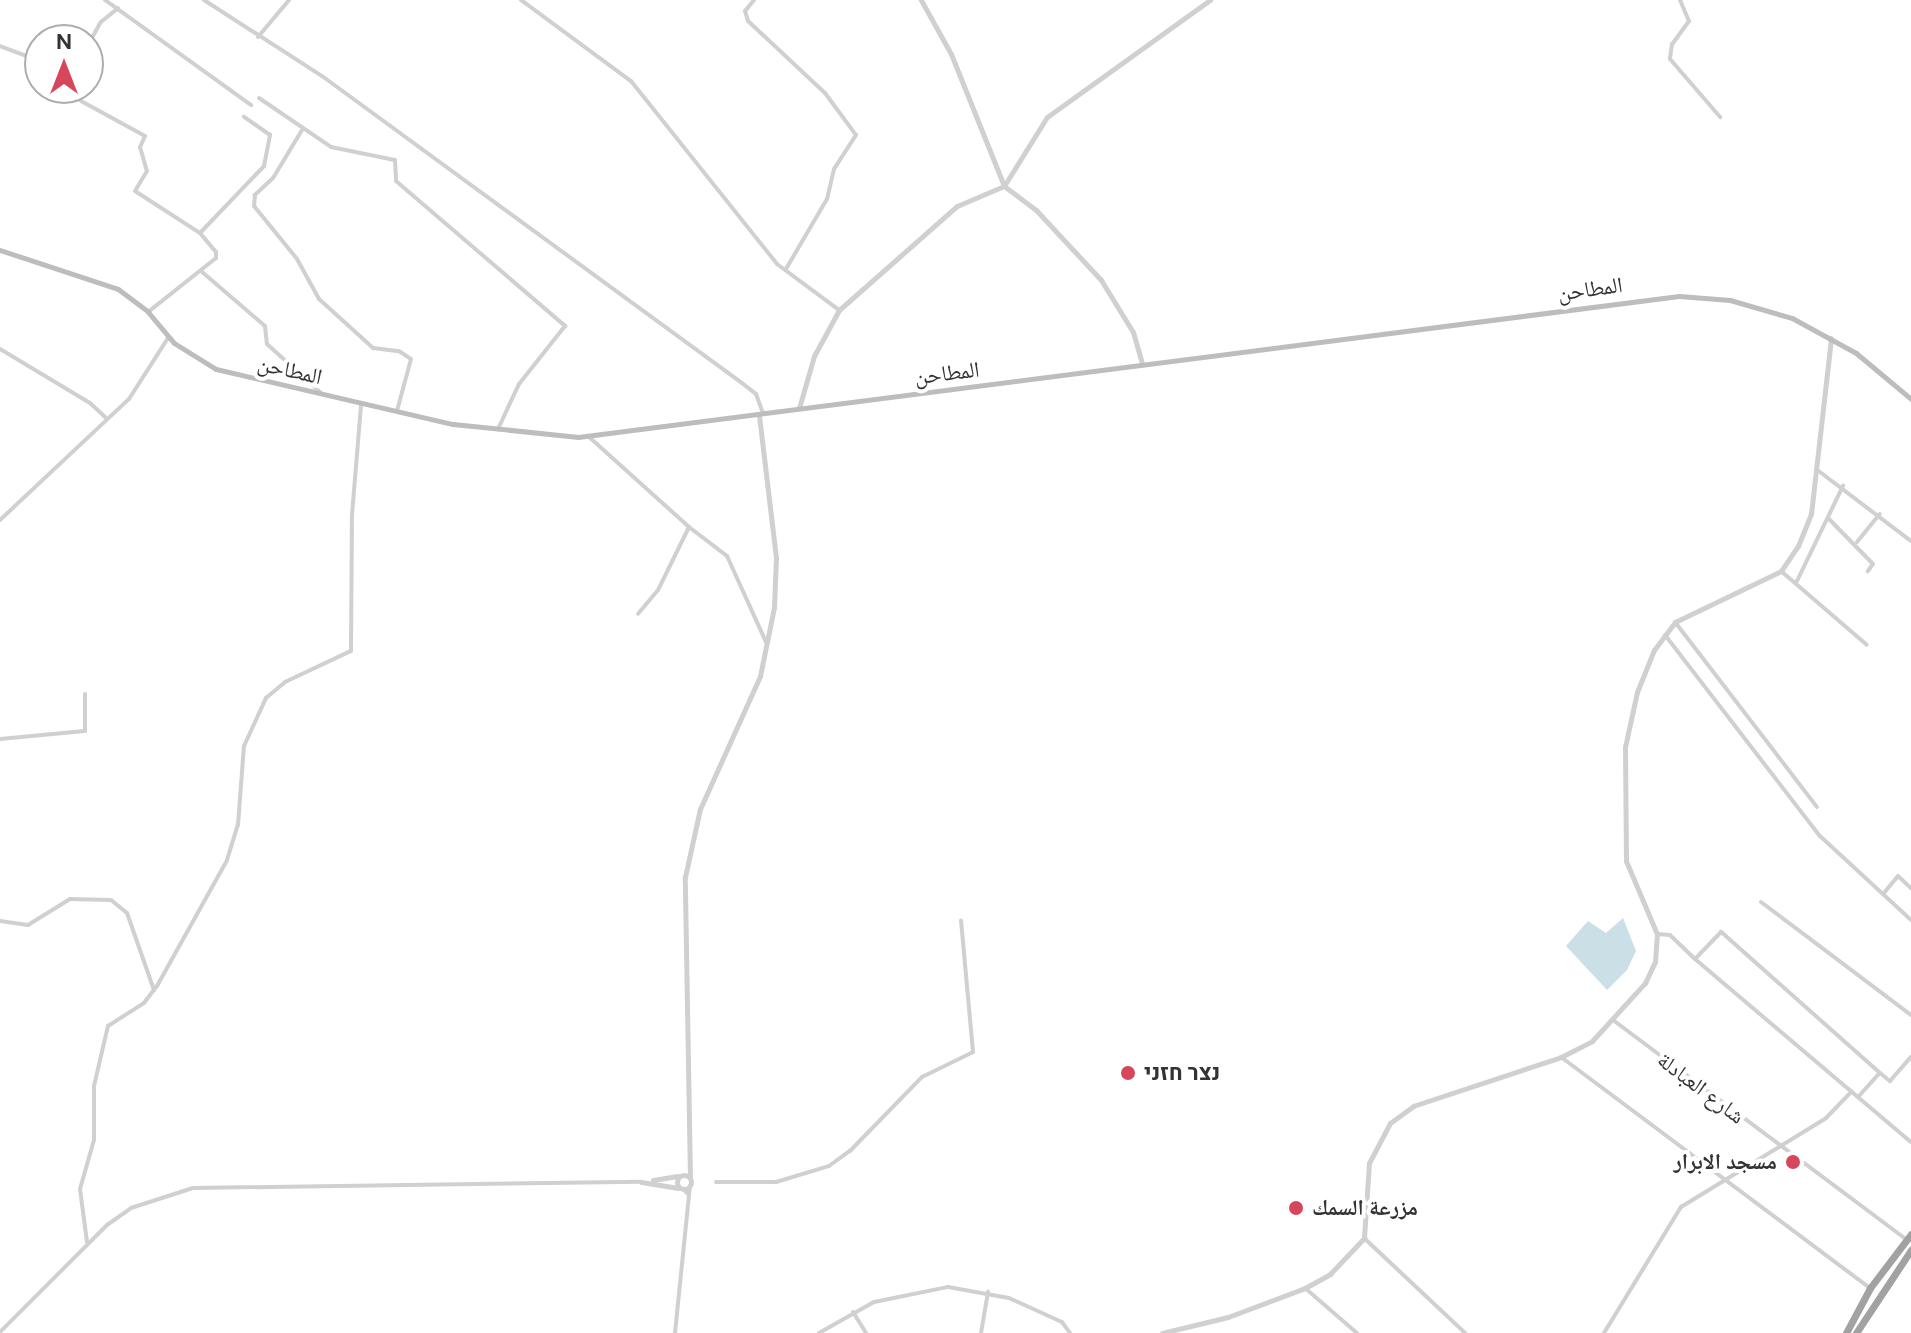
<!DOCTYPE html>
<html>
<head>
<meta charset="utf-8">
<style>
	body { margin:0 }
	#map { position:relative; width:1911px; height:1333px; overflow:hidden; background:#fff; font-family:"DM Sans","Noto Naskh Arabic",Heebo,sans-serif }
	div>[style] { position:absolute }
	[style*='--x'] { left:calc(var(--x)*1px); top:calc(var(--y)*1px); width:calc(var(--w)*1px); rotate:calc(var(--a)*1deg) }
	.water>* { inset:0; background:#cbdfe7 }
	.minor>* { height:4px; margin:-2px; padding:0 2px; transform-origin:2px; border-radius:2px; background:#d0d0d0 }
	.tertiary>* { height:5px; margin:-2.5px; padding:0 2.5px; transform-origin:2.5px; border-radius:2.5px; background:#d0d0d0 }
	.tertiary>.ring { margin:-2.5px; padding:0; box-sizing:content-box; background:none; border:5px solid #d0d0d0; border-radius:50% }
	.secondary>* { height:5px; margin:-2.5px; padding:0 2.5px; transform-origin:2.5px; border-radius:2.5px; background:#bdbdbd }
	.trunk>* { height:7px; margin:-3.5px; padding:0 3.5px; transform-origin:3.5px; border-radius:3.5px; background:#a2a2a2 }
	.dots>* { width:22px; height:22px; translate:-50% -50%; box-sizing:border-box; border:4px solid #fff; border-radius:50% }
	span { translate:-50% -50%; white-space:nowrap; text-align:center; line-height:1.15; -webkit-text-stroke:8px #fff; paint-order:stroke }
	.street-label { font-size:22px; color:#333 }
	.poi-label { font-size:22px; color:#333; font-weight:700 }
	.left { translate:0 -50%; text-align:left }
	.right { translate:-100% -50%; text-align:right }
	.north { position:absolute; left:24px; top:24px; width:80px; height:80px; box-sizing:border-box; background:#fff; border:2px solid #adadad; border-radius:50%; rotate:0deg; font-size:22px; font-weight:700; line-height:32px; text-align:center; color:#333 }
	.north::after { content:''; display:block; margin:auto; width:28px; height:36px; background:#d7475c; clip-path:polygon(50% 0,100% 100%,50% 72%,0 100%) }
</style>
</head>
<body>
<div id="map">
	<div class="water">
		<div style="clip-path:polygon(1623px 918px,1636px 951px,1627px 970px,1607px 990px,1566px 946px,1588px 921px,1606px 933px)"></div>
	</div>
	<div class="minor">
		<div style="--x:105;--y:0;--w:180;--a:35.7"></div>
		<div style="--x:204;--y:0;--w:140;--a:32.8"></div>
		<div style="--x:322;--y:76;--w:520;--a:36.17"></div>
		<div style="--x:742;--y:383;--w:18;--a:38"></div>
		<div style="--x:756;--y:394;--w:20;--a:70"></div>
		<div style="--x:521;--y:0;--w:137;--a:36.4"></div>
		<div style="--x:631;--y:81;--w:234;--a:51.4"></div>
		<div style="--x:777;--y:264;--w:77;--a:36.6"></div>
		<div style="--x:754;--y:0;--w:14;--a:129"></div>
		<div style="--x:745;--y:11;--w:10;--a:73"></div>
		<div style="--x:748;--y:21;--w:105;--a:43.1"></div>
		<div style="--x:825;--y:93;--w:52;--a:53.6"></div>
		<div style="--x:856;--y:135;--w:40;--a:122.9"></div>
		<div style="--x:834;--y:169;--w:31;--a:103"></div>
		<div style="--x:827;--y:199;--w:81;--a:120.4"></div>
		<div style="--x:1680;--y:0;--w:23;--a:67"></div>
		<div style="--x:1689;--y:21;--w:29;--a:126"></div>
		<div style="--x:1672;--y:44;--w:15;--a:98"></div>
		<div style="--x:1670;--y:59;--w:77;--a:49.2"></div>
		<div style="--x:258;--y:37;--w:48;--a:-50"></div>
		<div style="--x:88;--y:45;--w:26;--a:-61"></div>
		<div style="--x:101;--y:22;--w:22;--a:-39"></div>
		<div style="--x:0;--y:46;--w:43;--a:20.6"></div>
		<div style="--x:78;--y:88;--w:13;--a:77"></div>
		<div style="--x:81;--y:101;--w:73;--a:28.7"></div>
		<div style="--x:145;--y:136;--w:12;--a:114"></div>
		<div style="--x:140;--y:147;--w:25;--a:74"></div>
		<div style="--x:147;--y:171;--w:23;--a:121"></div>
		<div style="--x:135;--y:191;--w:77;--a:32.9"></div>
		<div style="--x:200;--y:233;--w:25;--a:50"></div>
		<div style="--x:216;--y:252;--w:6;--a:90"></div>
		<div style="--x:216;--y:258;--w:87;--a:141.5"></div>
		<div style="--x:259;--y:98;--w:87;--a:34.2"></div>
		<div style="--x:331;--y:147;--w:65;--a:11.5"></div>
		<div style="--x:395;--y:160;--w:21;--a:87"></div>
		<div style="--x:396;--y:181;--w:223;--a:40.6"></div>
		<div style="--x:565;--y:326;--w:74;--a:128.4"></div>
		<div style="--x:519;--y:384;--w:50;--a:115"></div>
		<div style="--x:302;--y:130;--w:56;--a:121.1"></div>
		<div style="--x:273;--y:178;--w:25;--a:137"></div>
		<div style="--x:255;--y:195;--w:11;--a:95"></div>
		<div style="--x:254;--y:206;--w:68;--a:50.9"></div>
		<div style="--x:297;--y:259;--w:46;--a:61.2"></div>
		<div style="--x:319;--y:299;--w:73;--a:42.2"></div>
		<div style="--x:373;--y:348;--w:26;--a:7"></div>
		<div style="--x:399;--y:351;--w:14;--a:34"></div>
		<div style="--x:411;--y:359;--w:54;--a:105.1"></div>
		<div style="--x:200;--y:233;--w:93;--a:-46.3"></div>
		<div style="--x:264;--y:166;--w:32;--a:-79"></div>
		<div style="--x:270;--y:135;--w:32;--a:-145"></div>
		<div style="--x:201;--y:271;--w:84;--a:40.7"></div>
		<div style="--x:265;--y:326;--w:18;--a:84"></div>
		<div style="--x:267;--y:344;--w:74;--a:42.3"></div>
		<div style="--x:0;--y:349;--w:105;--a:31"></div>
		<div style="--x:90;--y:403;--w:22;--a:43"></div>
		<div style="--x:588;--y:436;--w:136;--a:42"></div>
		<div style="--x:689;--y:527;--w:70;--a:116.2"></div>
		<div style="--x:658;--y:590;--w:31;--a:130"></div>
		<div style="--x:1816;--y:469;--w:119;--a:37.2"></div>
		<div style="--x:1828;--y:518;--w:64;--a:45.6"></div>
		<div style="--x:1873;--y:564;--w:9;--a:126"></div>
		<div style="--x:0;--y:520;--w:177;--a:-43.2"></div>
		<div style="--x:129;--y:399;--w:72;--a:-57.4"></div>
		<div style="--x:689;--y:527;--w:48;--a:37.3"></div>
		<div style="--x:727;--y:556;--w:97;--a:65.6"></div>
		<div style="--x:1857;--y:542;--w:36;--a:-51"></div>
		<div style="--x:1781;--y:571;--w:113;--a:40.7"></div>
		<div style="--x:1797;--y:581;--w:106;--a:-64.2"></div>
		<div style="--x:1675;--y:622;--w:233;--a:52.5"></div>
		<div style="--x:1665;--y:635;--w:254;--a:52.4"></div>
		<div style="--x:1820;--y:836;--w:124;--a:42.7"></div>
		<div style="--x:0;--y:739;--w:85;--a:-5.4"></div>
		<div style="--x:85;--y:731;--w:37;--a:-90"></div>
		<div style="--x:1883;--y:894;--w:23;--a:-50"></div>
		<div style="--x:1898;--y:876;--w:18;--a:43"></div>
		<div style="--x:1761;--y:902;--w:188;--a:37"></div>
		<div style="--x:0;--y:921;--w:28;--a:8"></div>
		<div style="--x:28;--y:925;--w:49;--a:-31.8"></div>
		<div style="--x:70;--y:899;--w:41;--a:1.4"></div>
		<div style="--x:111;--y:900;--w:21;--a:39"></div>
		<div style="--x:127;--y:913;--w:82;--a:70.7"></div>
		<div style="--x:1657;--y:934;--w:13;--a:4"></div>
		<div style="--x:1670;--y:935;--w:35;--a:44"></div>
		<div style="--x:1613;--y:1020;--w:366;--a:36.8"></div>
		<div style="--x:1561;--y:1057;--w:386;--a:36.8"></div>
		<div style="--x:1880;--y:1073;--w:213;--a:-138.4"></div>
		<div style="--x:1721;--y:932;--w:37;--a:134"></div>
		<div style="--x:1695;--y:959;--w:283;--a:40.3"></div>
		<div style="--x:1859;--y:1096;--w:31;--a:-48"></div>
		<div style="--x:1880;--y:1073;--w:13;--a:39"></div>
		<div style="--x:1890;--y:1081;--w:32;--a:-49"></div>
		<div style="--x:716;--y:1182;--w:60;--a:0"></div>
		<div style="--x:776;--y:1182;--w:55;--a:-16.8"></div>
		<div style="--x:829;--y:1166;--w:26;--a:-36"></div>
		<div style="--x:850;--y:1151;--w:103;--a:-45.8"></div>
		<div style="--x:922;--y:1077;--w:57;--a:-26.1"></div>
		<div style="--x:973;--y:1052;--w:132;--a:-95.2"></div>
		<div style="--x:683;--y:1189;--w:8;--a:45"></div>
		<div style="--x:1364;--y:1238;--w:139;--a:43.2"></div>
		<div style="--x:87;--y:1242;--w:53;--a:-97.5"></div>
		<div style="--x:80;--y:1189;--w:51;--a:-74.1"></div>
		<div style="--x:94;--y:1140;--w:54;--a:-90"></div>
		<div style="--x:94;--y:1086;--w:62;--a:-76.9"></div>
		<div style="--x:108;--y:1026;--w:43;--a:-32.6"></div>
		<div style="--x:144;--y:1003;--w:21;--a:-53"></div>
		<div style="--x:157;--y:986;--w:144;--a:-60.9"></div>
		<div style="--x:227;--y:860;--w:37;--a:-73"></div>
		<div style="--x:238;--y:825;--w:79;--a:-85.7"></div>
		<div style="--x:244;--y:746;--w:53;--a:-65.4"></div>
		<div style="--x:266;--y:698;--w:25;--a:-40"></div>
		<div style="--x:285;--y:682;--w:73;--a:-25.2"></div>
		<div style="--x:351;--y:651;--w:136;--a:-89.6"></div>
		<div style="--x:352;--y:515;--w:110;--a:-85.3"></div>
		<div style="--x:1305;--y:1288;--w:69;--a:40.9"></div>
		<div style="--x:853;--y:1312;--w:25;--a:58"></div>
		<div style="--x:0;--y:1332;--w:151;--a:-45"></div>
		<div style="--x:107;--y:1225;--w:29;--a:-35"></div>
		<div style="--x:131;--y:1208;--w:65;--a:-17.9"></div>
		<div style="--x:193;--y:1188;--w:448;--a:-0.8"></div>
		<div style="--x:675;--y:1333;--w:148;--a:-84.2"></div>
		<div style="--x:819;--y:1333;--w:63;--a:-29.4"></div>
		<div style="--x:874;--y:1302;--w:76;--a:-11.5"></div>
		<div style="--x:948;--y:1287;--w:62;--a:10.2"></div>
		<div style="--x:1009;--y:1298;--w:58;--a:24.4"></div>
		<div style="--x:1062;--y:1322;--w:14;--a:54"></div>
		<div style="--x:981;--y:1333;--w:42;--a:-80.3"></div>
		<div style="--x:1604;--y:1333;--w:148;--a:-58.6"></div>
		<div style="--x:1681;--y:1207;--w:170;--a:-31.5"></div>
		<div style="--x:1826;--y:1118;--w:37;--a:-46"></div>
	</div>
	<div class="tertiary">
		<div style="--x:921;--y:0;--w:62;--a:60.9"></div>
		<div style="--x:951;--y:54;--w:142;--a:68.1"></div>
		<div style="--x:1004;--y:186;--w:40;--a:37"></div>
		<div style="--x:1036;--y:210;--w:96;--a:47.1"></div>
		<div style="--x:1101;--y:280;--w:61;--a:58.4"></div>
		<div style="--x:1133;--y:332;--w:33;--a:74"></div>
		<div style="--x:799;--y:408;--w:54;--a:-73.9"></div>
		<div style="--x:814;--y:356;--w:52;--a:-61.5"></div>
		<div style="--x:839;--y:310;--w:157;--a:-41.4"></div>
		<div style="--x:957;--y:206;--w:51;--a:-23.1"></div>
		<div style="--x:1004;--y:186;--w:81;--a:-58.1"></div>
		<div style="--x:1047;--y:117;--w:201;--a:-35.7"></div>
		<div class="ring" style="left:677px;top:1175px;width:9px;height:9px"></div>
		<div style="--x:690;--y:1178;--w:301;--a:-91"></div>
		<div style="--x:685;--y:877;--w:70;--a:-77.6"></div>
		<div style="--x:700;--y:809;--w:146;--a:-65.7"></div>
		<div style="--x:760;--y:676;--w:70;--a:-78.5"></div>
		<div style="--x:774;--y:607;--w:49;--a:-87.7"></div>
		<div style="--x:776;--y:558;--w:143;--a:-96.8"></div>
		<div style="--x:653;--y:1180;--w:25;--a:-9"></div>
		<div style="--x:641;--y:1182;--w:38;--a:9"></div>
		<div style="--x:1162;--y:1333;--w:68;--a:-13.6"></div>
		<div style="--x:1228;--y:1317;--w:82;--a:-20.6"></div>
		<div style="--x:1305;--y:1288;--w:29;--a:-29"></div>
		<div style="--x:1330;--y:1274;--w:50;--a:-46.6"></div>
		<div style="--x:1364;--y:1238;--w:75;--a:-86.2"></div>
		<div style="--x:1369;--y:1163;--w:45;--a:-62.3"></div>
		<div style="--x:1390;--y:1123;--w:29;--a:-36"></div>
		<div style="--x:1413;--y:1106;--w:156;--a:-18.3"></div>
		<div style="--x:1561;--y:1057;--w:35;--a:-27"></div>
		<div style="--x:1592;--y:1041;--w:79;--a:-47.6"></div>
		<div style="--x:1645;--y:983;--w:23;--a:-65"></div>
		<div style="--x:1655;--y:962;--w:28;--a:-86"></div>
		<div style="--x:1657;--y:934;--w:79;--a:-113"></div>
		<div style="--x:1626;--y:861;--w:114;--a:-90.5"></div>
		<div style="--x:1625;--y:747;--w:56;--a:-77.7"></div>
		<div style="--x:1637;--y:692;--w:45;--a:-68"></div>
		<div style="--x:1654;--y:650;--w:35;--a:-53"></div>
		<div style="--x:1675;--y:622;--w:118;--a:-25.7"></div>
		<div style="--x:1781;--y:571;--w:30;--a:-56"></div>
		<div style="--x:1798;--y:546;--w:35;--a:-68"></div>
		<div style="--x:1811;--y:514;--w:177;--a:-83.5"></div>
	</div>
	<div class="secondary">
		<div style="--x:0;--y:250;--w:124;--a:18.3"></div>
		<div style="--x:118;--y:289;--w:38;--a:37"></div>
		<div style="--x:148;--y:312;--w:40;--a:50"></div>
		<div style="--x:174;--y:343;--w:49;--a:31.8"></div>
		<div style="--x:216;--y:369;--w:243;--a:13.1"></div>
		<div style="--x:453;--y:424;--w:126;--a:5.9"></div>
		<div style="--x:578;--y:437;--w:1110;--a:-7.3"></div>
		<div style="--x:1679;--y:296;--w:51;--a:4.5"></div>
		<div style="--x:1730;--y:300;--w:65;--a:16.2"></div>
		<div style="--x:1792;--y:318;--w:73;--a:28.7"></div>
		<div style="--x:1856;--y:353;--w:72;--a:39.9"></div>
	</div>
	<div class="trunk">
		<div style="--x:1846;--y:1333;--w:51;--a:-61.9"></div>
		<div style="--x:1870;--y:1288;--w:68;--a:-52.8"></div>
		<div style="--x:1856;--y:1333;--w:100;--a:-56.5"></div>
	</div>
	<div class="dots">
		<div style="left:1128px;top:1073px;background:#d7475c"></div>
		<div style="left:1793px;top:1162px;background:#d7475c"></div>
		<div style="left:1296px;top:1208px;background:#d7475c"></div>
	</div>
	<div class="street-label">
		<span style="left:1590px;top:289px;rotate:-8deg">المطاحن</span>
		<span style="left:290px;top:370px;rotate:13deg">المطاحن</span>
		<span style="left:947px;top:373px;rotate:-7deg">المطاحن</span>
		<span style="left:1701px;top:1088px;rotate:37deg">شارع العبادلة</span>
	</div>
	<div class="poi-label">
		<span class="left" style="left:1144px;top:1073px">נצר חזני</span>
		<span class="right" style="left:1777px;top:1162px">مسجد الابرار</span>
		<span class="left" style="left:1312px;top:1208px">مزرعة السمك</span>
	</div>
	<div class="north">N</div>
</div>
</body>
</html>
